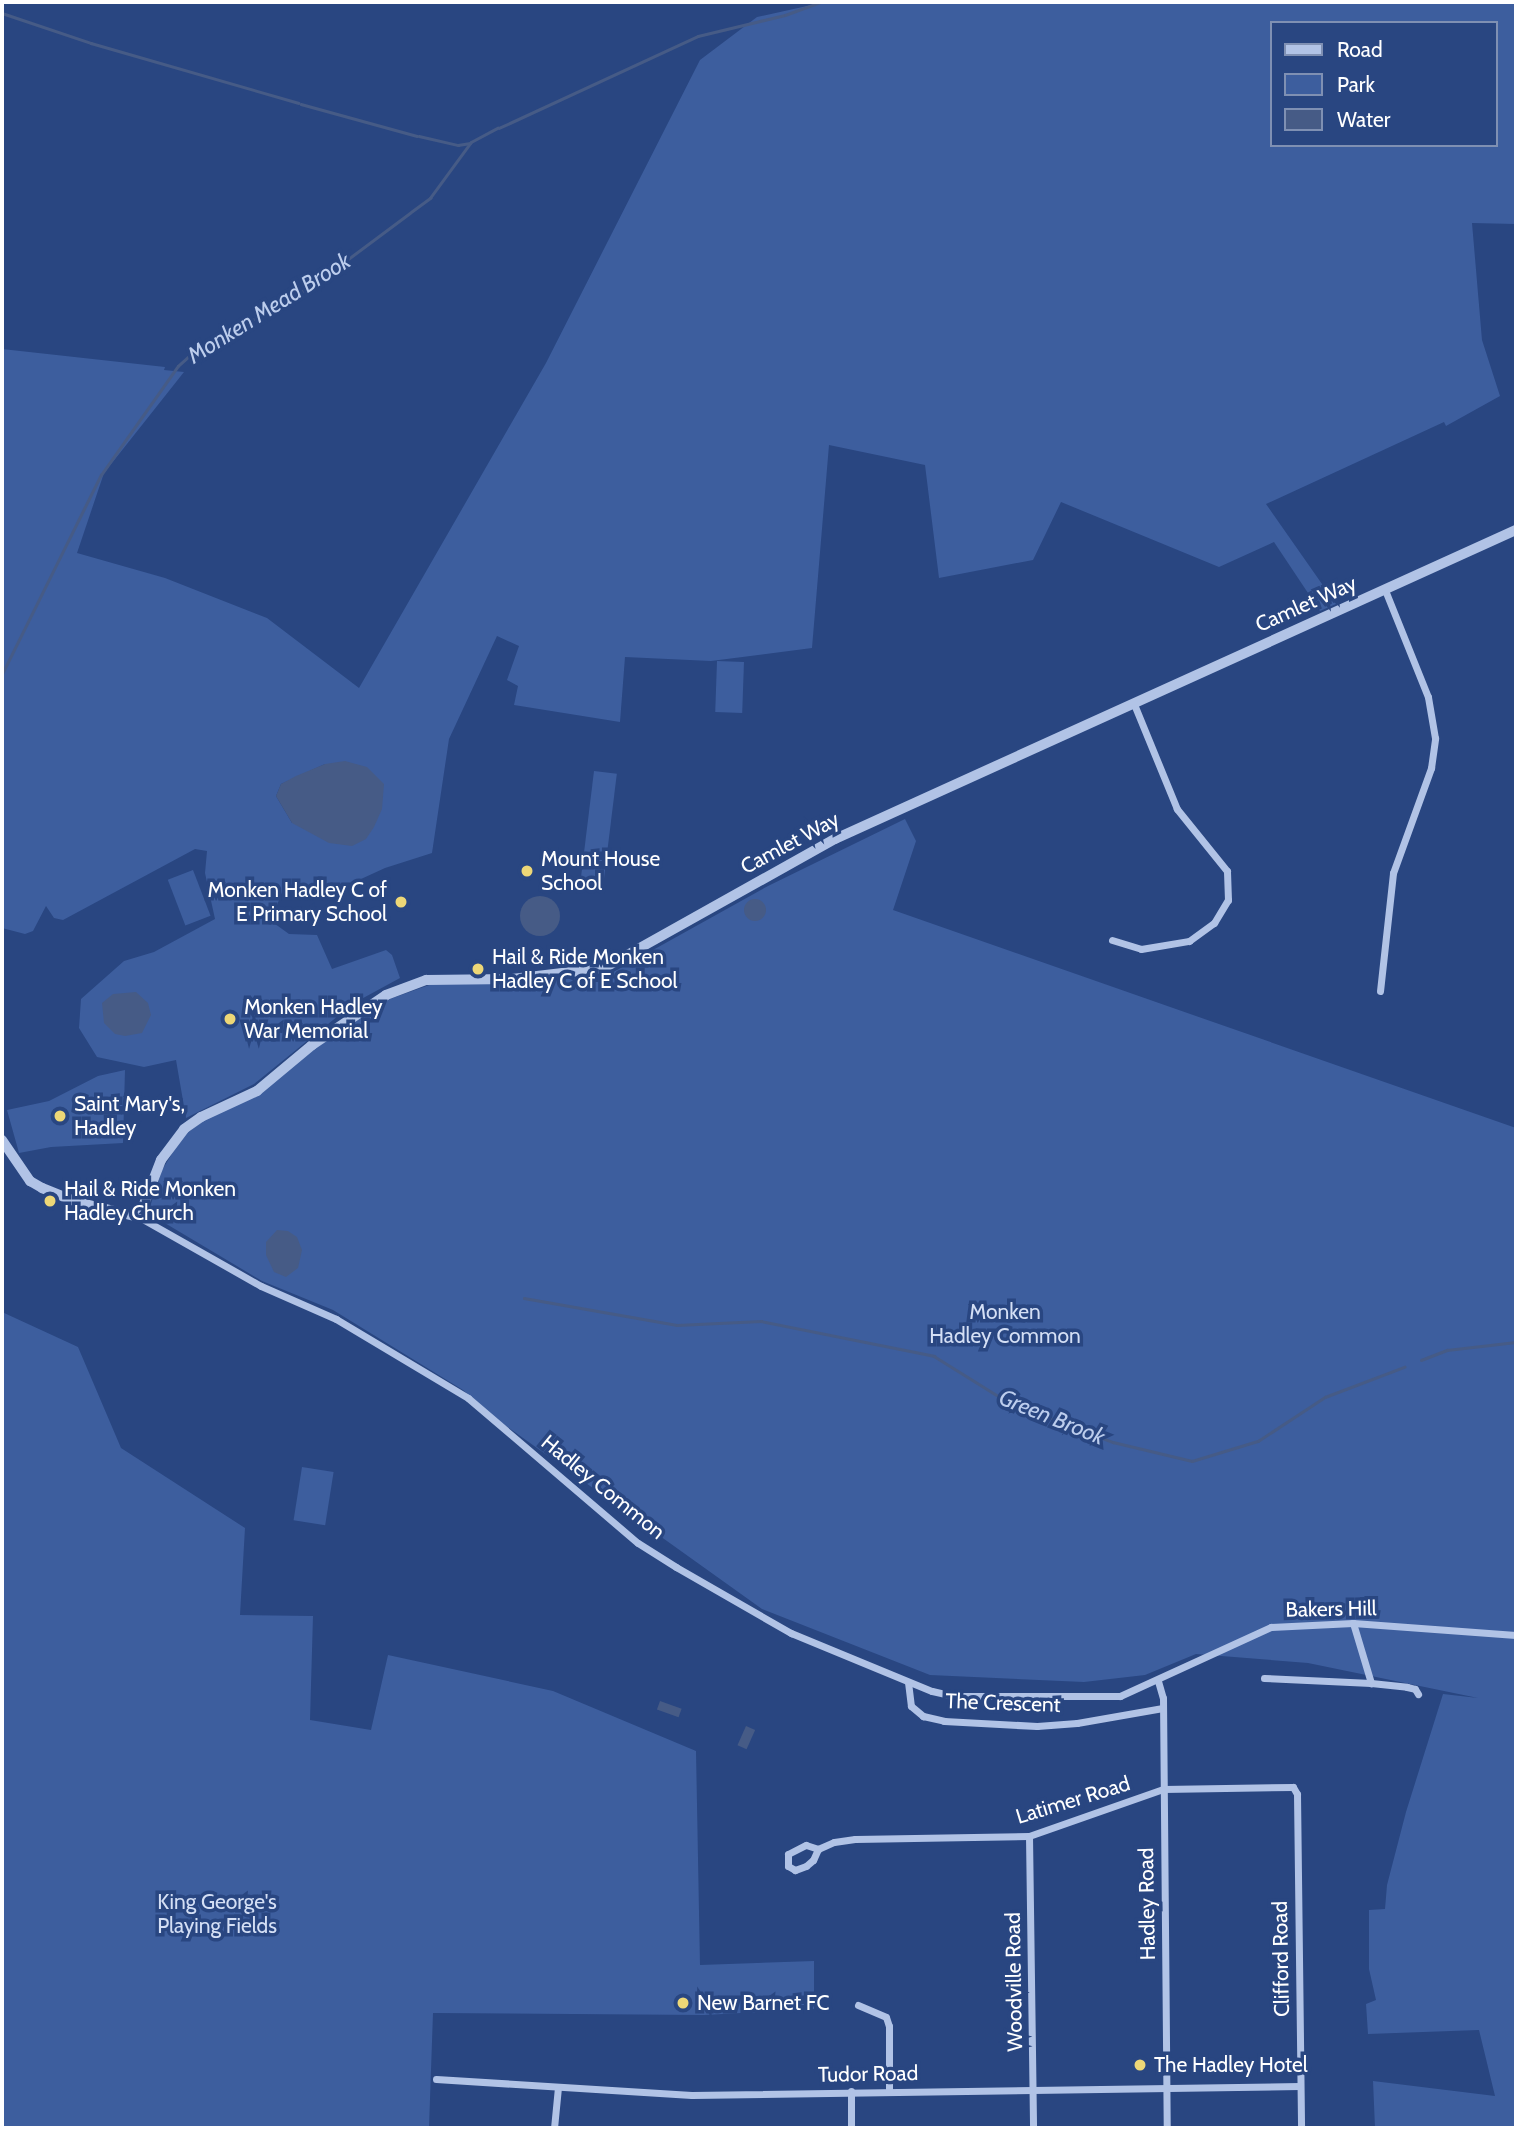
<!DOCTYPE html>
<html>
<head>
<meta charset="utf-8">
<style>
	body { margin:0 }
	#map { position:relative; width:1518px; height:2130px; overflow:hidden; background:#294681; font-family:Cabin,sans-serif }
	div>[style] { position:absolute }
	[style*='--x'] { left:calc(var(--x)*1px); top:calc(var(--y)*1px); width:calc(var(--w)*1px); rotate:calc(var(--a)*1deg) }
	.green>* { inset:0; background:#3d5e9e; transform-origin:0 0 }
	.water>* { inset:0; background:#465b86; transform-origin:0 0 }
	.round { border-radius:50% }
	.stream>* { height:2.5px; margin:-1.25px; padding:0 1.25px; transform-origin:1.25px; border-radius:1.25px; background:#465b86 }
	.minor>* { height:7px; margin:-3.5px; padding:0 3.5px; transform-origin:3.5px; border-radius:3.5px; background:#b1c3e6 }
	.tertiary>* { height:10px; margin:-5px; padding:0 5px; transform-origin:5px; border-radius:5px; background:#b1c3e6 }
	.dots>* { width:19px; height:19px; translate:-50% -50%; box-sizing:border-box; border:4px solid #294681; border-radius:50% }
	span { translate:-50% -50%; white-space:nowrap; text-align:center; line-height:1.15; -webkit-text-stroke:7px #294681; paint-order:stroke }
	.street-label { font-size:21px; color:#fff }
	.poi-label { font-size:21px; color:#fff }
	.left { translate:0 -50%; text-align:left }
	.right { translate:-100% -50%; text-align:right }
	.park-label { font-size:21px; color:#d4dff5 }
	.water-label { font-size:23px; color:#bccded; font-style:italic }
	.frame { position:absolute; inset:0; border:4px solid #fff; pointer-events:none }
	.legend { position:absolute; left:1270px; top:21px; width:228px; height:126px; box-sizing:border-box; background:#294681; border:2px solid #7f90b3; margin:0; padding:9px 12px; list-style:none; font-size:21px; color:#fff }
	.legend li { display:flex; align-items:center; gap:14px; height:35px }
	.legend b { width:35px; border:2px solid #7f90b3 }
</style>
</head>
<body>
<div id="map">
	<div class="green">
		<div style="clip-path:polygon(evenodd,825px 2px,1516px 2px,1516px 224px,1472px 223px,1482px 340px,1500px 396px,1446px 426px,1444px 422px,1266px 504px,1336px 604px,1320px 611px,1274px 542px,1219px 567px,1061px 502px,1033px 560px,939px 578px,925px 465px,829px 445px,812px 648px,711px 661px,625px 657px,620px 722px,514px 705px,518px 686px,507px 680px,519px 646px,497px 636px,449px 739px,432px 853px,385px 868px,324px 896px,282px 892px,271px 921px,289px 934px,317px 935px,332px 969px,386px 950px,392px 955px,400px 978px,354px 1003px,254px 1084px,186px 1118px,176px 1060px,144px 1067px,97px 1057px,79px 1028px,81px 999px,124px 961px,154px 952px,215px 919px,205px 873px,207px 851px,195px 849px,63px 920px,54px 918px,46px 906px,33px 931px,25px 934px,2px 928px,2px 349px,165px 367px,164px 370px,184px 372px,104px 473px,77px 553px,165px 578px,267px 618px,359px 688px,546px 363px,700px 60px,757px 17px,825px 2px,1271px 23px,1495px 23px,1495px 145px,1271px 145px,1271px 23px,825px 2px,325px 764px,292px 823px,276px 796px,281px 784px,325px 764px)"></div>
		<div style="left:717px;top:661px;width:27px;height:51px;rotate:2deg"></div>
		<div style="left:594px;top:771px;width:23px;height:111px;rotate:7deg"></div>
		<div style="clip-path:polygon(905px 819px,916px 841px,893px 910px,1516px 1128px,1516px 2128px,1375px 2128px,1373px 2081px,1495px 2096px,1479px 2030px,1368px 2034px,1366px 2004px,1376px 2000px,1369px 1969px,1369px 1910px,1385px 1909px,1387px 1885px,1406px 1812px,1443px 1694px,1478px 1698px,1308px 1663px,1196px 1654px,1145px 1675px,1084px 1682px,930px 1675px,762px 1609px,495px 1418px,463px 1390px,333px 1310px,262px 1281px,148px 1213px,162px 1170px,183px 1136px,206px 1119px,262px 1092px,317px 1046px,387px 1000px,432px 984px,518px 983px,608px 975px,768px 886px)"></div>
		<div style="left:193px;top:870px;width:49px;height:27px;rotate:69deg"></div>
		<div style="clip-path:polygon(125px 1070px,123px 1143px,51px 1147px,19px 1153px,7px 1110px,49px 1101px,98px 1076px)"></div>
		<div style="clip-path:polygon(2px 1312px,78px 1347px,121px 1448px,245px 1528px,240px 1615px,313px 1616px,310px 1720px,371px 1730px,388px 1655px,553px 1691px,696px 1751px,700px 1965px,814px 1961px,814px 2009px,704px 2015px,433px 2013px,429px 2128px,2px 2128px)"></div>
		<div style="left:302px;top:1467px;width:32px;height:54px;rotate:9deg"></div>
	</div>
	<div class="water">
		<div style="clip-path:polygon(345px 761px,367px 767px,384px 784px,382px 809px,374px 827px,366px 839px,352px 846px,329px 843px,292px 823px,276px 796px,281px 784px,296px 776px,325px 764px)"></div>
		<div class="round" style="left:520px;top:896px;width:40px;height:40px"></div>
		<div class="round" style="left:744px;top:899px;width:22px;height:22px"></div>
		<div style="clip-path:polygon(136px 992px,148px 1003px,151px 1015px,142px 1033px,125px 1036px,115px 1034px,104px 1023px,102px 1003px,113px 994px)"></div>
		<div style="clip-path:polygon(277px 1230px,288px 1231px,297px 1237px,302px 1250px,298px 1268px,286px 1277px,274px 1272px,266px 1255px,266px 1242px)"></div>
		<div style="left:660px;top:1701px;width:23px;height:9px;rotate:20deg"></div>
		<div style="left:746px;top:1726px;width:10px;height:21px;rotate:24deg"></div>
	</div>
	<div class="stream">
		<div style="--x:2;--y:13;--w:94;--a:18.6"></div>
		<div style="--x:91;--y:43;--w:216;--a:16.1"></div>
		<div style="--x:301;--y:104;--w:120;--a:15.4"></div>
		<div style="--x:499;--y:128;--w:219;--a:-24.8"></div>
		<div style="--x:698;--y:36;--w:89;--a:-13.6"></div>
		<div style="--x:785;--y:15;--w:37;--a:-20"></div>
		<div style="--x:419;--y:136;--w:40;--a:13"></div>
		<div style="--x:458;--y:145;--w:12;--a:-9"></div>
		<div style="--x:411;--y:212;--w:24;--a:-36"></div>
		<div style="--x:430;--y:198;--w:69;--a:-53.8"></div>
		<div style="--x:471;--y:142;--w:30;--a:-28"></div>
		<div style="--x:2;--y:674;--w:222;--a:-63.6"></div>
		<div style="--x:101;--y:475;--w:133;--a:-54.8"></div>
		<div style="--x:178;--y:366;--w:13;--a:-42"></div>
		<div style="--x:188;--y:357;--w:148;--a:-30"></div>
		<div style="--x:316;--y:283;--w:117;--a:-36.7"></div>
		<div style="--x:524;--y:1298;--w:155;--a:10"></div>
		<div style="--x:677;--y:1325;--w:84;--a:-2.7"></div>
		<div style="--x:761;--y:1321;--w:177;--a:11.4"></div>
		<div style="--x:934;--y:1356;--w:87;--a:31.9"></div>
		<div style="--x:1008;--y:1402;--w:112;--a:20.9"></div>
		<div style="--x:1113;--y:1442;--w:81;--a:13.5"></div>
		<div style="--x:1192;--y:1461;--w:69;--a:-16.9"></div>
		<div style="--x:1258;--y:1441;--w:80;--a:-33.3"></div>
		<div style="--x:1325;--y:1397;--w:85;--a:-20.8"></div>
		<div style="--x:1421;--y:1360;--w:28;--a:-21"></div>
		<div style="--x:1447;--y:1350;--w:69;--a:-6.6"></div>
	</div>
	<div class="minor">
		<div style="--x:1112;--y:940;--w:30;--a:17"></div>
		<div style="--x:1141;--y:949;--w:49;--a:-9.5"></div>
		<div style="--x:1189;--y:941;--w:31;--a:-36"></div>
		<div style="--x:1214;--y:923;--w:27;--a:-59"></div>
		<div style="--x:1228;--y:900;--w:29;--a:-92"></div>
		<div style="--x:1227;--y:871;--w:80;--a:-128.9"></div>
		<div style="--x:1177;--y:809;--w:113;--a:-112.3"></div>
		<div style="--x:1380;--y:991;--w:119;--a:-83.7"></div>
		<div style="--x:1393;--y:873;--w:112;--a:-70.1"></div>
		<div style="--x:1431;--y:768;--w:30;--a:-82"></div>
		<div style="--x:1435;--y:738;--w:42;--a:-99.7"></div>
		<div style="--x:1428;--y:697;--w:115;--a:-111.9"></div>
		<div style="--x:139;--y:1217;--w:140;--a:29.5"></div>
		<div style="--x:261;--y:1286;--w:82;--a:23.7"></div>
		<div style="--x:336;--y:1319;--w:154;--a:30.9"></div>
		<div style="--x:468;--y:1398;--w:223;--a:40.5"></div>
		<div style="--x:638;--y:1543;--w:45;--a:32.3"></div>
		<div style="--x:676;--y:1567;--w:133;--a:29.9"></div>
		<div style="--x:791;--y:1633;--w:152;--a:22.4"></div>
		<div style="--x:932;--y:1691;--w:23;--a:13"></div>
		<div style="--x:954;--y:1696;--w:166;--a:0"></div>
		<div style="--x:1120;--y:1696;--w:166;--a:-24.6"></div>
		<div style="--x:1271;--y:1627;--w:82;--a:-2.8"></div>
		<div style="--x:1353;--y:1623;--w:163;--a:4.2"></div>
		<div style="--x:1353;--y:1623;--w:63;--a:73.3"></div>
		<div style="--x:1264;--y:1678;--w:107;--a:2.7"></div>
		<div style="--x:1371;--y:1683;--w:36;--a:6"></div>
		<div style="--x:1407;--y:1687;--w:8;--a:14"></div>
		<div style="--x:1415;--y:1689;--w:6;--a:59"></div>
		<div style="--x:1158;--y:1681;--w:18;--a:74"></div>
		<div style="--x:1163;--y:1698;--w:430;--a:89.5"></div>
		<div style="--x:908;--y:1682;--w:24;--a:83"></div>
		<div style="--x:911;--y:1706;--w:16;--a:40"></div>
		<div style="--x:923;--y:1716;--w:22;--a:13"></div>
		<div style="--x:944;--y:1721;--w:93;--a:3.1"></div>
		<div style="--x:1037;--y:1726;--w:40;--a:-4.3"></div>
		<div style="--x:1077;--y:1723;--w:87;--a:-9.9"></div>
		<div style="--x:1029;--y:1836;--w:292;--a:89.2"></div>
		<div style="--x:818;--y:1849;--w:12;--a:114"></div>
		<div style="--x:813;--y:1860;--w:9;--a:139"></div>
		<div style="--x:806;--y:1866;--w:12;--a:160"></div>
		<div style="--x:795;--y:1870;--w:8;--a:-150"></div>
		<div style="--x:788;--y:1866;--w:12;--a:-90"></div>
		<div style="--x:788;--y:1854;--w:20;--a:-27"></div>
		<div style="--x:806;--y:1845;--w:13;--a:18"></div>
		<div style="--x:818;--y:1849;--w:17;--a:-24"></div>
		<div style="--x:834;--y:1842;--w:21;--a:-8"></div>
		<div style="--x:855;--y:1839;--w:174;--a:-1"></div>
		<div style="--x:1029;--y:1836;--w:142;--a:-19.3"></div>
		<div style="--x:1163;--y:1789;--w:130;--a:-0.9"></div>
		<div style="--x:1293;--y:1787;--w:8;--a:60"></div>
		<div style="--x:1297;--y:1794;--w:334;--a:89.3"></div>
		<div style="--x:858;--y:2005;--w:30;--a:23"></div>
		<div style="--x:886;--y:2017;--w:9;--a:72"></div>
		<div style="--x:889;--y:2026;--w:65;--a:90"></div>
		<div style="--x:436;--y:2079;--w:256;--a:3.6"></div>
		<div style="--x:692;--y:2095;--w:608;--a:-0.85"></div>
		<div style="--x:554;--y:2128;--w:41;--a:-84.4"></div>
		<div style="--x:851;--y:2128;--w:37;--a:-90"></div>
	</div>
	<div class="tertiary">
		<div style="--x:2;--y:1140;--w:50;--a:55.7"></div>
		<div style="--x:30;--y:1181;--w:14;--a:30"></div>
		<div style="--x:42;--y:1188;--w:38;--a:22"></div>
		<div style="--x:77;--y:1202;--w:64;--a:13.6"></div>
		<div style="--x:139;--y:1217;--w:61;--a:-68.9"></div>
		<div style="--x:161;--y:1160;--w:39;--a:-53"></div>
		<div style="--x:184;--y:1129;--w:21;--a:-35"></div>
		<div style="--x:201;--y:1117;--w:62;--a:-24.9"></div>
		<div style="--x:257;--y:1091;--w:72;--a:-39.9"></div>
		<div style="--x:312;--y:1045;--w:89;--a:-34"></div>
		<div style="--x:386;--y:995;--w:43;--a:-20.6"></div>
		<div style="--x:426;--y:980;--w:86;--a:-0.7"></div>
		<div style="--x:512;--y:979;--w:93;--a:-6.8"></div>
		<div style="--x:604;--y:968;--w:265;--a:-29.2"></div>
		<div style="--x:835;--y:839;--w:748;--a:-24.41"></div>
	</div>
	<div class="dots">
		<div style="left:527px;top:871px;background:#edd777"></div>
		<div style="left:401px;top:902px;background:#edd777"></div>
		<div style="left:478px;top:969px;background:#edd777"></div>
		<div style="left:230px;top:1019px;background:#edd777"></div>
		<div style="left:60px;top:1116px;background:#edd777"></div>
		<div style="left:50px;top:1201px;background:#edd777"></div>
		<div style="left:683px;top:2003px;background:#edd777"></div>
		<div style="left:1140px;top:2065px;background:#edd777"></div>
	</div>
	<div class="street-label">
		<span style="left:1306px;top:604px;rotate:-24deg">Camlet Way</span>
		<span style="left:790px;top:843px;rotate:-28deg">Camlet Way</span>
		<span style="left:603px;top:1487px;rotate:39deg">Hadley Common</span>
		<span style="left:1331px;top:1609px;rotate:-1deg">Bakers Hill</span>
		<span style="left:1003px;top:1703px;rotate:2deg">The Crescent</span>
		<span style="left:1073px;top:1800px;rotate:-17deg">Latimer Road</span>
		<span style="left:1147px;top:1904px;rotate:-91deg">Hadley Road</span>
		<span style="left:1281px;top:1959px;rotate:-91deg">Clifford Road</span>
		<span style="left:1014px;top:1982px;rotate:-91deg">Woodville Road</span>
		<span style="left:868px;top:2074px;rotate:-1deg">Tudor Road</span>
	</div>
	<div class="poi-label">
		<span class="left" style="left:541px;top:871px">Mount House<br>School</span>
		<span class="right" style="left:387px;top:902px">Monken Hadley C of<br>E Primary School</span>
		<span class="left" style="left:492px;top:969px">Hail &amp; Ride Monken<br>Hadley C of E School</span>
		<span class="left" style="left:244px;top:1019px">Monken Hadley<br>War Memorial</span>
		<span class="left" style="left:74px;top:1116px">Saint Mary's,<br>Hadley</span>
		<span class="left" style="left:64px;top:1201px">Hail &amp; Ride Monken<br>Hadley Church</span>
		<span class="left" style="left:697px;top:2003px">New Barnet FC</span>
		<span class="left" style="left:1154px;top:2065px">The Hadley Hotel</span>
	</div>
	<div class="park-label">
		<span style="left:1005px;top:1324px">Monken<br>Hadley Common</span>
		<span style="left:217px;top:1914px">King George's<br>Playing Fields</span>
	</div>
	<div class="water-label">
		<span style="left:269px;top:308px;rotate:-32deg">Monken Mead Brook</span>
		<span style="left:1052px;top:1417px;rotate:22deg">Green Brook</span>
	</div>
	<div class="frame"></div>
	<ul class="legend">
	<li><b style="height:9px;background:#b1c3e6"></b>Road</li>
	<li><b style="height:19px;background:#3d5e9e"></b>Park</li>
	<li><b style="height:19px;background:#465b86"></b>Water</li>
	</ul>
</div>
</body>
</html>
